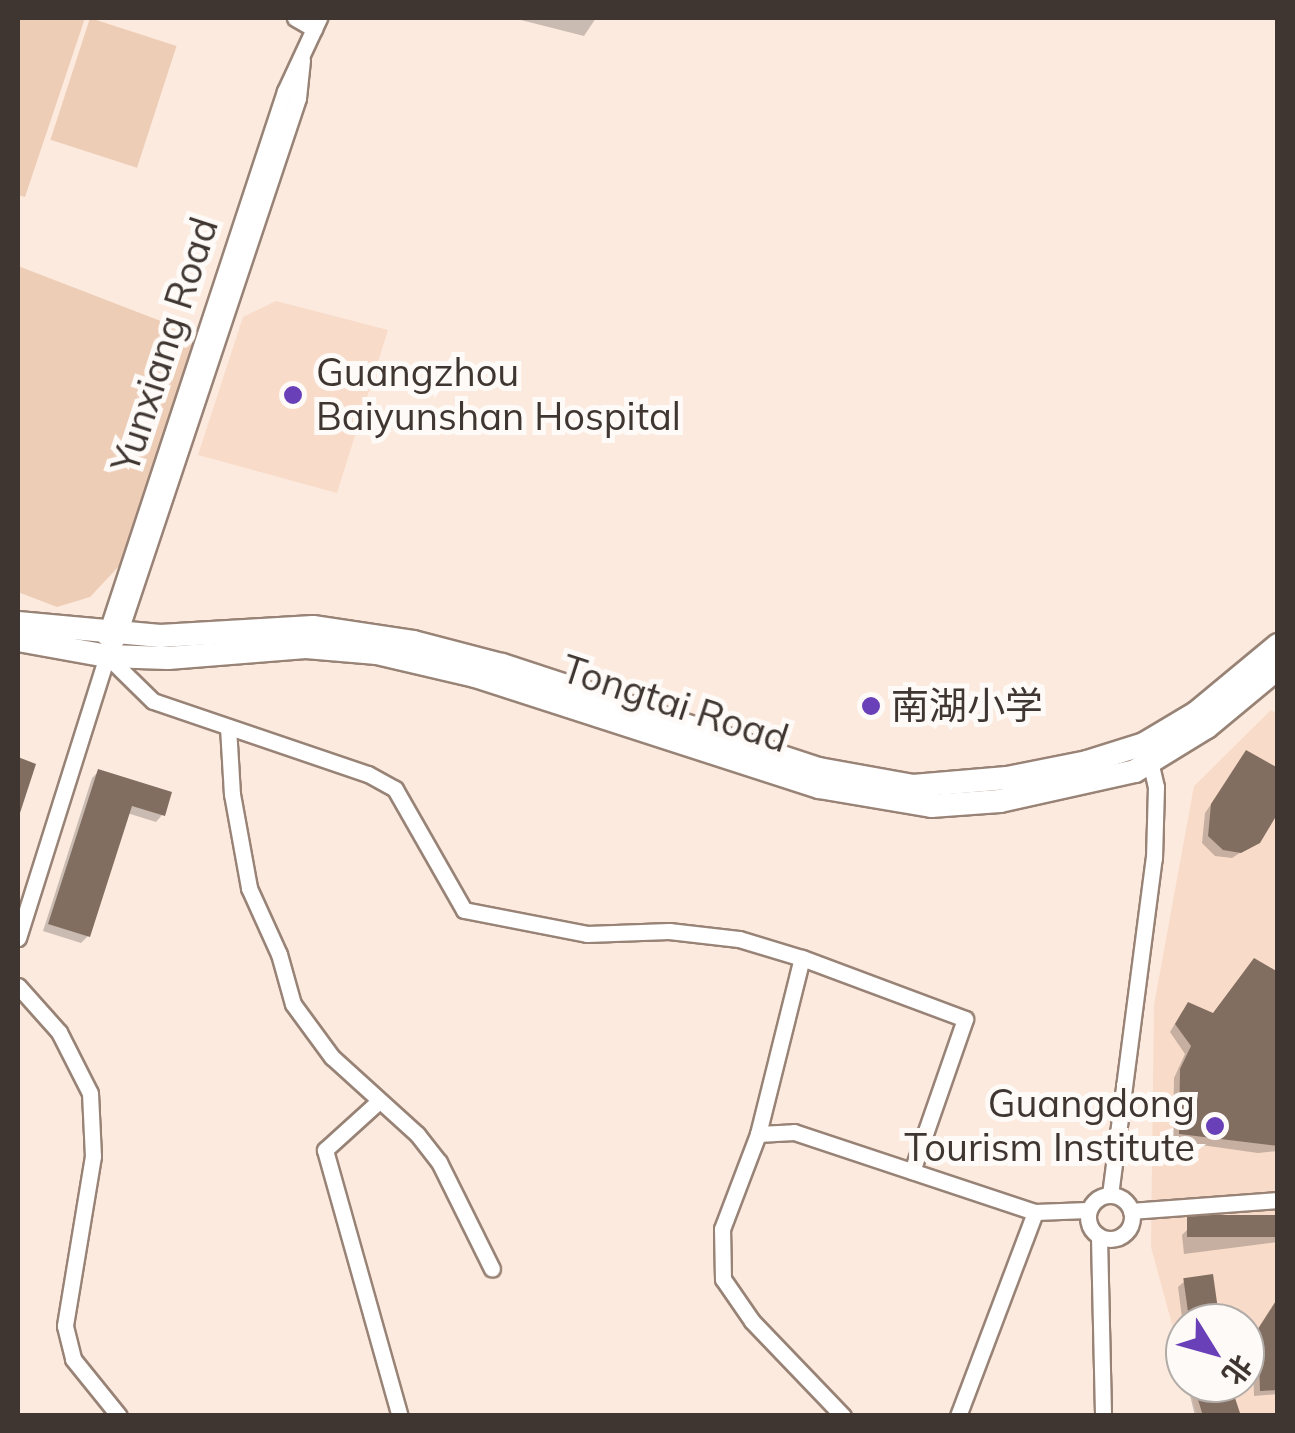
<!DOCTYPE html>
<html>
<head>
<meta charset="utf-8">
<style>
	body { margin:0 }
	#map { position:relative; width:1295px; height:1433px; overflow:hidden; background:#fceade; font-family:Mulish,"Noto Sans SC",sans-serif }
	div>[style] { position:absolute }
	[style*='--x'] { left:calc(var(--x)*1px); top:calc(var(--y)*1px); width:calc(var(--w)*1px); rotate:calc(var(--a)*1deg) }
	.built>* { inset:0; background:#f8dbc8 }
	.green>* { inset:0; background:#eecdb7; transform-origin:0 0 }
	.shadow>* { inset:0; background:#0003 }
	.building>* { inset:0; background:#826e61; transform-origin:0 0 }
	.roads { filter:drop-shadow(2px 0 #988376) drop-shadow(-2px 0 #988376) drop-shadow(0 2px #988376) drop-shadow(0 -2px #988376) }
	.street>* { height:15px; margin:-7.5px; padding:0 7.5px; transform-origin:7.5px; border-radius:7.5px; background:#fff }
	.street>.ring { margin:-7.5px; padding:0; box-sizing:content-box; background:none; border:15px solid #fff; border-radius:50% }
	.secondary>* { height:22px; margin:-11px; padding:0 11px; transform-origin:11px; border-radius:11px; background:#fff }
	.dots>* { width:28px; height:28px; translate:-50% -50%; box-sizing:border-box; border:5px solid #fefaf7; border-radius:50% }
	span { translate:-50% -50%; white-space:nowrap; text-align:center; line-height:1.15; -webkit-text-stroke:10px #fefaf7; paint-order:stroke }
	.street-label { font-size:38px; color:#3f3631 }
	.poi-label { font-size:38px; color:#3f3631 }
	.left { translate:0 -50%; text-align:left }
	.right { translate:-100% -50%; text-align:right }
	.frame { position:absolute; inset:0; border:20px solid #3f3631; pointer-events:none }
	.north { position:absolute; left:1165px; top:1303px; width:100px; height:100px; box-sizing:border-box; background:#fefaf7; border:2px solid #b2aca8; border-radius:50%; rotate:127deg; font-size:28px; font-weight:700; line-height:40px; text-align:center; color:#3f3631 }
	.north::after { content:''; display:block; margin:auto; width:35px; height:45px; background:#6940b8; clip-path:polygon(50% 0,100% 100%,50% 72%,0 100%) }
</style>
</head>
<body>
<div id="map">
	<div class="built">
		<div style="clip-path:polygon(276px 301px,388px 330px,337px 493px,198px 455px,243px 317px)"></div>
		<div style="clip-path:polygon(1271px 710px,1278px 714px,1277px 1415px,1197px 1415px,1188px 1383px,1245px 1383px,1245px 1323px,1185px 1323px,1185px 1372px,1151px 1247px,1154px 1005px,1194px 786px)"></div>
	</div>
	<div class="green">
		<div style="clip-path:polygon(18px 18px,85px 18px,25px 197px,18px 195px)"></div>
		<div style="left:90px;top:18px;width:91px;height:128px;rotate:18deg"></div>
		<div style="clip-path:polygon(18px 266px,197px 335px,121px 564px,90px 597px,57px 607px,18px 592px)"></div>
	</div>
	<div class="shadow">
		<div style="clip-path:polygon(513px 18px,596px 18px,584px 36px)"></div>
		<div style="clip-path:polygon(1246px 753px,1258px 841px,1232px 858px,1215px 856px,1202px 843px,1205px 813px)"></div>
		<div style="clip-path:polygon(99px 771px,162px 815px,156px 822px,127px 813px,88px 936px,81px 943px,43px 931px,92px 778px)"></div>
		<div style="clip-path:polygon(1278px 975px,1278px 1151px,1258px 1153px,1173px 1141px,1174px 1078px,1185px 1054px,1170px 1032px,1182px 1012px,1189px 1005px,1212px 1016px)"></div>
		<div style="clip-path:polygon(1278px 1218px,1278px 1242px,1184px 1254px,1182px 1235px,1189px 1228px)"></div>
		<div style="clip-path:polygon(1185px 1281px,1218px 1323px,1185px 1323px,1185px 1341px,1178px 1287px)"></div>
		<div style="clip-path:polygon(1278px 1297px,1278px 1339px,1253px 1347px,1252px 1338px)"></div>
		<div style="clip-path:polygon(1278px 1350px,1278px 1394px,1254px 1396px,1253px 1363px)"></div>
		<div style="clip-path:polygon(1187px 1383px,1228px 1383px,1238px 1416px,1195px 1416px)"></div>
	</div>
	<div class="building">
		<div style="clip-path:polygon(1246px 750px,1278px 768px,1278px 813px,1260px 843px,1241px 853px,1223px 850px,1208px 836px,1211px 804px)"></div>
		<div style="clip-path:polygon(18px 757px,36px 764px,20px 813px,18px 813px)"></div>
		<div style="clip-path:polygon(98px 769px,172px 792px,165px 816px,132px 806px,90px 937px,48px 924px)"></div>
		<div style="clip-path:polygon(1254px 958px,1278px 972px,1278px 1146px,1179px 1134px,1180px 1069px,1191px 1046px,1175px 1024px,1188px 1002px,1213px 1013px)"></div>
		<div style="left:1278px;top:1215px;width:22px;height:91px;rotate:90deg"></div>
		<div style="left:1213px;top:1274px;width:49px;height:30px;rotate:82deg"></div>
		<div style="clip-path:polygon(1278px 1298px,1278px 1390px,1260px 1391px,1258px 1329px)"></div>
		<div style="clip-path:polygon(1193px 1383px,1230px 1383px,1241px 1416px,1203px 1416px)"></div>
	</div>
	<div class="roads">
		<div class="street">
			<div style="--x:295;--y:18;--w:22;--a:30"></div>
			<div style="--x:105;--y:637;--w:575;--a:-71.75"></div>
			<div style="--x:285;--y:91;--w:81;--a:-65"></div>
			<div style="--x:107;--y:656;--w:64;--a:44.4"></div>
			<div style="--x:153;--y:701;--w:227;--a:18.8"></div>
			<div style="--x:368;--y:774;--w:31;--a:29"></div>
			<div style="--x:395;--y:789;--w:139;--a:60.3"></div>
			<div style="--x:464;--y:910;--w:125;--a:11"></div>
			<div style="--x:587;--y:934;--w:82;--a:-2.1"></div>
			<div style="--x:669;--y:931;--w:70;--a:6.5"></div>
			<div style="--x:739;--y:939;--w:66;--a:16.8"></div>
			<div style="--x:802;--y:958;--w:174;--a:20.5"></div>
			<div style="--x:965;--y:1019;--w:161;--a:109.2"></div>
			<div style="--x:228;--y:727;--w:67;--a:86.6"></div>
			<div style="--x:232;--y:794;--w:96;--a:79.7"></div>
			<div style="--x:249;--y:888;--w:72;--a:65.6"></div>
			<div style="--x:279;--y:954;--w:52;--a:74.4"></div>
			<div style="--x:293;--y:1004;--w:66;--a:53.7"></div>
			<div style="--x:332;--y:1057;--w:115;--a:42.2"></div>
			<div style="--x:417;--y:1134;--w:36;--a:52"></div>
			<div style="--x:439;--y:1162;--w:119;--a:63.6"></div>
			<div style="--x:18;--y:938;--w:296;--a:-72.5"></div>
			<div style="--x:107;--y:656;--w:25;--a:-61"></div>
			<div style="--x:119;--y:634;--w:565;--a:-71.53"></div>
			<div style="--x:298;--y:98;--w:38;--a:-84"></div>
			<div style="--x:18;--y:986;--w:62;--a:48.3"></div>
			<div style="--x:59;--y:1032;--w:68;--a:63.1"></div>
			<div style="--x:90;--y:1093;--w:63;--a:87.3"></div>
			<div style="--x:93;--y:1156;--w:172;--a:99.4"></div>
			<div style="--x:65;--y:1326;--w:34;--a:76"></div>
			<div style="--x:73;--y:1359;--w:73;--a:51.1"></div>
			<div style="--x:379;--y:1101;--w:73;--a:137.8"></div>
			<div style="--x:325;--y:1150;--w:276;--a:74.3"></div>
			<div style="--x:758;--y:1134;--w:181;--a:-76"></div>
			<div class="ring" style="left:1088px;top:1195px;width:29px;height:29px"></div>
			<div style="--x:1110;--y:1195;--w:340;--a:-82.6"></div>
			<div style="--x:1154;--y:858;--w:71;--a:-88.4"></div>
			<div style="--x:1156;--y:787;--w:35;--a:-103"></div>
			<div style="--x:1131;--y:1211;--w:147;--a:-4.3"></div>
			<div style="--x:1099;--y:1237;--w:179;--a:88.7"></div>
			<div style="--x:843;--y:1416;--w:132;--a:-133.8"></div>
			<div style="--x:752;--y:1321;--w:51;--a:-124.6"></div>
			<div style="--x:723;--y:1279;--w:50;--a:-91.1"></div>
			<div style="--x:722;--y:1229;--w:102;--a:-69.2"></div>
			<div style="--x:758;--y:1134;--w:36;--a:-3"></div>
			<div style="--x:794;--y:1132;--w:254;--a:18.4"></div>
			<div style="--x:1035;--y:1212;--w:53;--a:-2.2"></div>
			<div style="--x:958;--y:1416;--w:218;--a:-69.3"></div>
		</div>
		<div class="secondary">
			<div style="--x:18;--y:623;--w:143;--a:5.2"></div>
			<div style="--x:160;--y:636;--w:153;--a:-3.4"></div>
			<div style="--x:313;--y:627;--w:101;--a:8.5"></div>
			<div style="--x:413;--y:642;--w:92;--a:14.5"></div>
			<div style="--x:502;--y:665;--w:334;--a:18.2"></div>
			<div style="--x:819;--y:769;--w:96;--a:10.3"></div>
			<div style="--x:913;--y:786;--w:94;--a:-4.9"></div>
			<div style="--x:1007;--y:778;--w:82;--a:-11.3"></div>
			<div style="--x:1087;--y:762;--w:60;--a:-17.5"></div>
			<div style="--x:1144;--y:744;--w:61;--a:-30.8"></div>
			<div style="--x:1196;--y:713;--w:107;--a:-39.7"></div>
			<div style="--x:18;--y:640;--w:90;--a:10.2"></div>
			<div style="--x:107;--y:656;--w:61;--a:1.9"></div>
			<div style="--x:168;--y:658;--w:138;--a:-4.6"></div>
			<div style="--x:306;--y:647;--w:71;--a:4.8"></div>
			<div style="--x:377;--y:653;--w:101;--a:13.2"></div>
			<div style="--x:475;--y:676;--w:361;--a:17.9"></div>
			<div style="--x:819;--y:787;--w:114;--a:9.6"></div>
			<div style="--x:931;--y:806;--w:69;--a:-4.1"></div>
			<div style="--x:1000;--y:801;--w:138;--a:-12.5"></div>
			<div style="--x:1135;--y:771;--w:84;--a:-31.4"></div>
			<div style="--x:1207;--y:727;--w:92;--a:-39.7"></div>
		</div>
	</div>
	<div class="dots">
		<div style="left:293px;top:395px;background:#6940b8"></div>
		<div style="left:871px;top:706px;background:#6940b8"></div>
		<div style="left:1215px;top:1126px;background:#6940b8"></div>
	</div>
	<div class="street-label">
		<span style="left:165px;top:345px;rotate:-72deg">Yunxiang Road</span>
		<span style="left:675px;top:704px;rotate:18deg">Tongtai Road</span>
	</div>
	<div class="poi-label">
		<span class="left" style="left:316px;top:395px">Guangzhou<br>Baiyunshan Hospital</span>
		<span class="left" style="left:891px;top:706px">南湖小学</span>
		<span class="right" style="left:1195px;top:1126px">Guangdong<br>Tourism Institute</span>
	</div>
	<div class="frame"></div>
	<div class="north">北</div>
</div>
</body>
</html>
